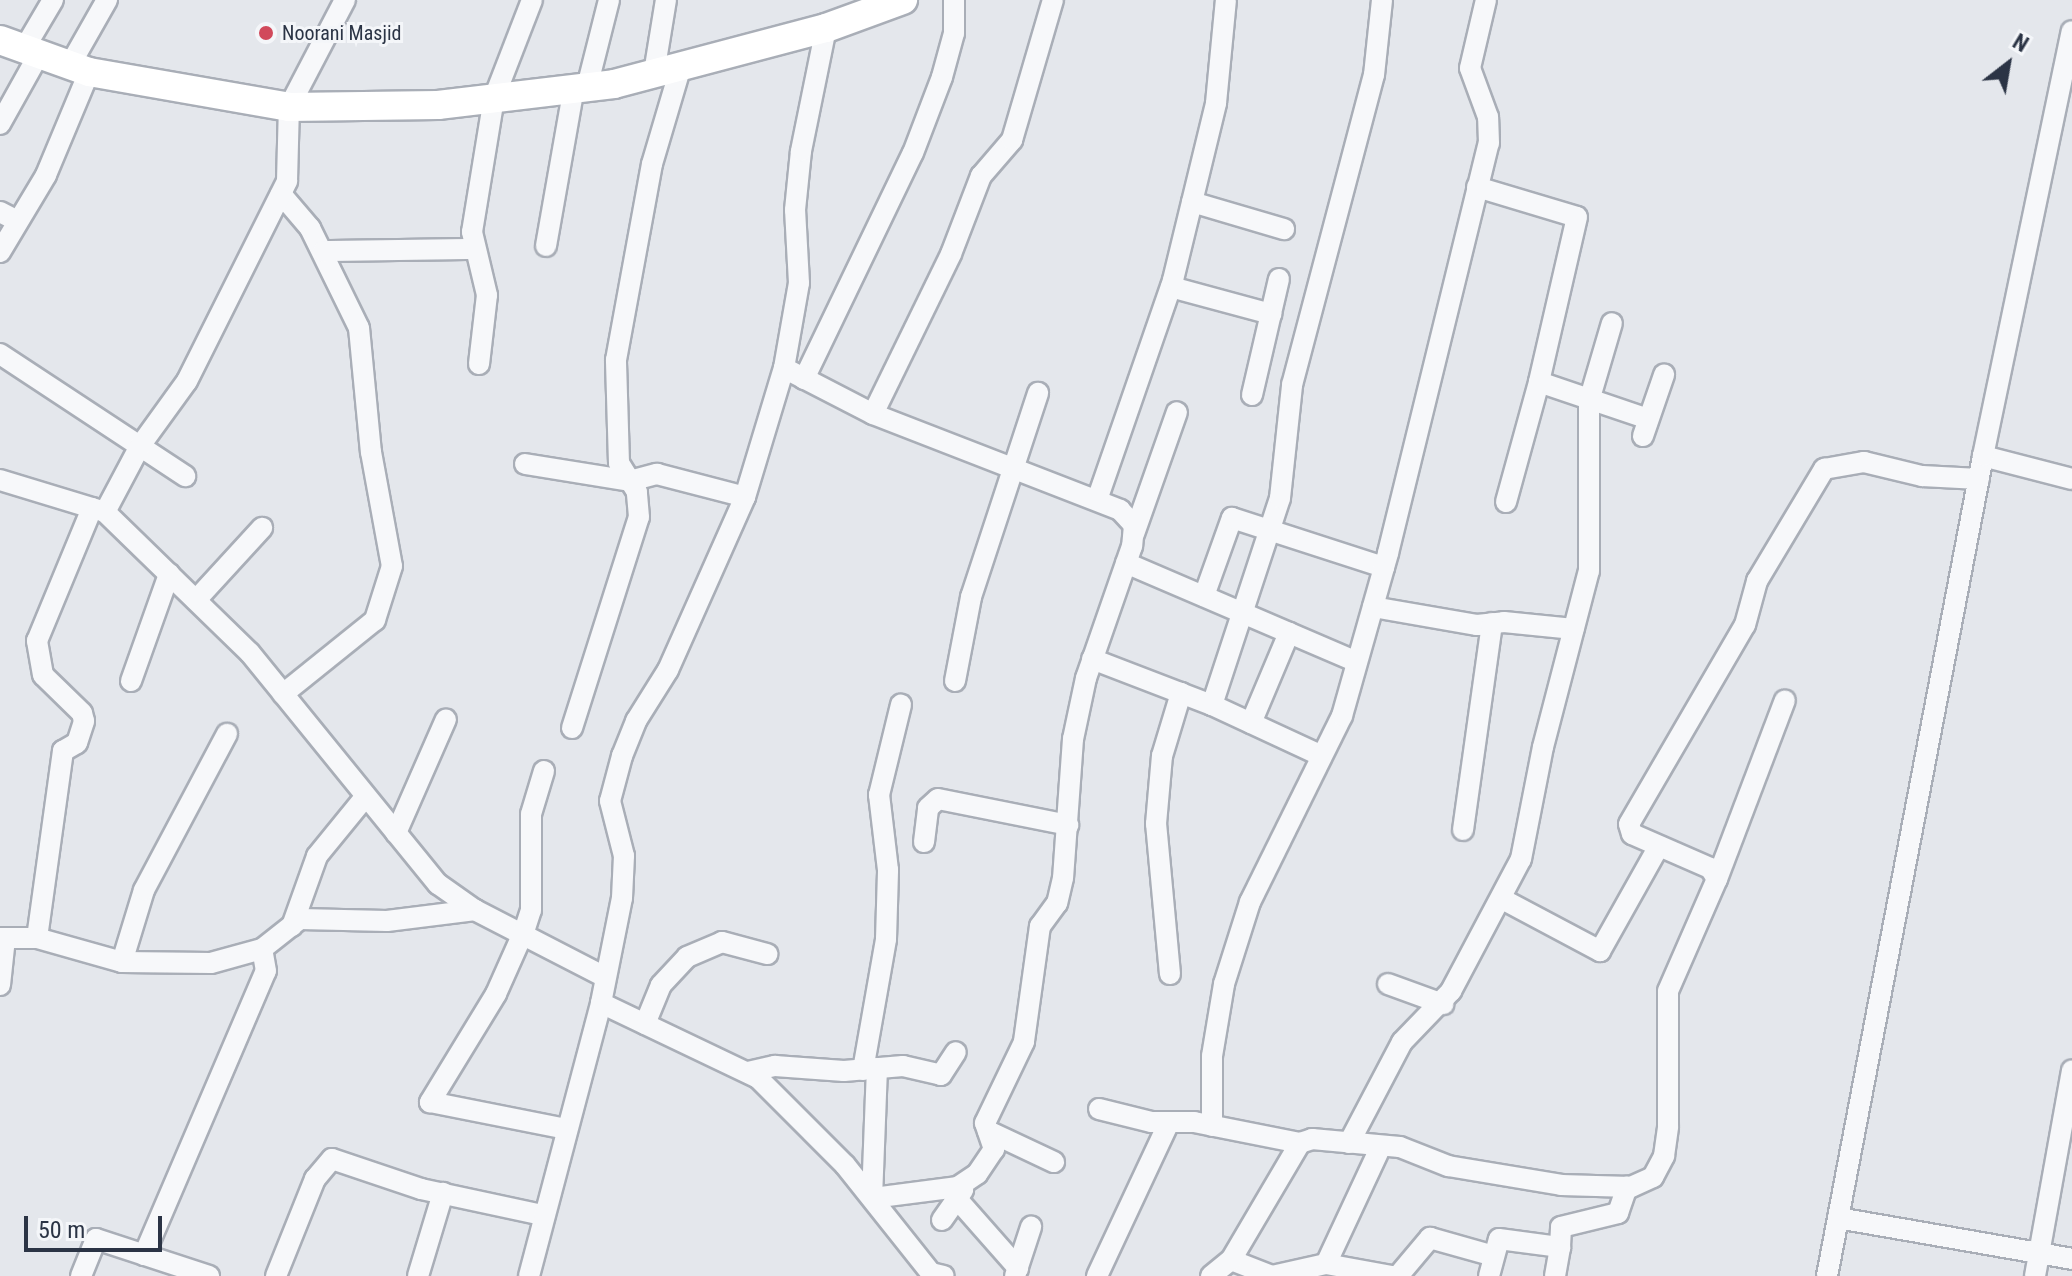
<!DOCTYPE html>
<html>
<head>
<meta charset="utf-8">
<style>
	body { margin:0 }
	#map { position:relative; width:2072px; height:1276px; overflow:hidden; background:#e4e7ec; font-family:"Roboto Condensed",sans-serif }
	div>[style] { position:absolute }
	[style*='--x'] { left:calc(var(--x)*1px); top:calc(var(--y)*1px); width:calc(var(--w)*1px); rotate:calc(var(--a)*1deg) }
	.roads { filter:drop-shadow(2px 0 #a9aeb7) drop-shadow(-2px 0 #a9aeb7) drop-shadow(0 2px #a9aeb7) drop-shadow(0 -2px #a9aeb7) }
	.street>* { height:20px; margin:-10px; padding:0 10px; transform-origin:10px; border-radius:10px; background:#f7f8fa }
	.secondary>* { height:28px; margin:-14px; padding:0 14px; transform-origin:14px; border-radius:14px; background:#fff }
	.dots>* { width:22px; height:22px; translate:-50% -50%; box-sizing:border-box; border:4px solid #f4f6f9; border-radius:50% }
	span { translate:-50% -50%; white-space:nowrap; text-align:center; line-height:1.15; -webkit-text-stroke:6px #f4f6f9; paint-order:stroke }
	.poi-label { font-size:20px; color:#2b3445 }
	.left { translate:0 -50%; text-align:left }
	.north { position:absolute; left:1968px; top:24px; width:80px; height:80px; -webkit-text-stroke:6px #f4f6f9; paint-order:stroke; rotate:31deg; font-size:22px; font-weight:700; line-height:32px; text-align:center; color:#2b3445 }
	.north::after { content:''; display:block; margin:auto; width:28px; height:36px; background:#2b3445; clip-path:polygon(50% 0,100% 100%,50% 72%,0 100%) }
	.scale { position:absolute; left:24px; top:1216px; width:138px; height:36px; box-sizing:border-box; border:4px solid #2b3445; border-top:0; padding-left:10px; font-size:24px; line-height:28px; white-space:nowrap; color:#2b3445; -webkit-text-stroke:6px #f4f6f9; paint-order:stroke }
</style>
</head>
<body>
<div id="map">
	<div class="roads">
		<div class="street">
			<div style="--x:24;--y:49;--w:57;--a:-59.4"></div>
			<div style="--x:70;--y:65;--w:75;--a:-60.4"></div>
			<div style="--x:654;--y:73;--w:74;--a:-80.7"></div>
			<div style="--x:587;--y:87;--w:90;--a:-75.8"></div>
			<div style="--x:0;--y:124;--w:80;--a:-60.9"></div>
			<div style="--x:1477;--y:187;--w:104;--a:16.7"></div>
			<div style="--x:1577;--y:217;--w:169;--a:103"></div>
			<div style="--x:1539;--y:382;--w:115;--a:18.7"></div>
			<div style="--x:281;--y:194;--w:45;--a:49.5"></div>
			<div style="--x:310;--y:228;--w:111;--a:63.9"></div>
			<div style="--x:359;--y:328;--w:125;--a:84.5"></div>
			<div style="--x:371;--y:452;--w:116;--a:79.6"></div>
			<div style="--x:392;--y:566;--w:57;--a:107.5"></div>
			<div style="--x:375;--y:620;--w:118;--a:141.2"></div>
			<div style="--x:1192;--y:202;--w:96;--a:16.4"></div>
			<div style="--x:0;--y:212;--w:20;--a:27"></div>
			<div style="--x:546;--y:246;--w:160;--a:-80"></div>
			<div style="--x:323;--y:251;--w:151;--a:-0.8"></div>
			<div style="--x:0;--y:252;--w:90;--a:-59.1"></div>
			<div style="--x:46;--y:175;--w:112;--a:-67.3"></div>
			<div style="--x:1171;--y:287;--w:104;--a:15.1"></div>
			<div style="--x:0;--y:354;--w:222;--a:33.4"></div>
			<div style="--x:479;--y:364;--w:69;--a:-83.4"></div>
			<div style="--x:487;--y:295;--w:65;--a:-103.4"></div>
			<div style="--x:472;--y:232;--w:136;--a:-80.7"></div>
			<div style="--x:494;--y:98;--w:105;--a:-68.8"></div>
			<div style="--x:784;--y:368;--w:100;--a:27.3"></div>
			<div style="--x:873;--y:414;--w:265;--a:21.2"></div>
			<div style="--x:1120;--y:510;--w:21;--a:47"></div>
			<div style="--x:1134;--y:525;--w:21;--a:95"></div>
			<div style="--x:1132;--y:546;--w:140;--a:109.2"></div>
			<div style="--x:1086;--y:678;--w:62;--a:102"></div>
			<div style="--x:1073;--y:739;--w:139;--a:94.1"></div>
			<div style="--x:1063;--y:878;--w:26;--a:103"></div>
			<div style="--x:1057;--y:903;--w:29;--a:126"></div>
			<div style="--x:1040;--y:926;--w:117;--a:97.9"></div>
			<div style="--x:1024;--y:1042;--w:90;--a:115.7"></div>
			<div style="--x:985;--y:1123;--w:28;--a:71"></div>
			<div style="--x:994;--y:1149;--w:30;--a:124"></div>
			<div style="--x:977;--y:1174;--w:23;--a:146"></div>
			<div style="--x:958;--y:1187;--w:87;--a:172.7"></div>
			<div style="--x:872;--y:1198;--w:130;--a:-87.8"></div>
			<div style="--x:804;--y:379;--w:251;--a:-64.3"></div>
			<div style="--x:913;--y:153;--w:81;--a:-69.1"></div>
			<div style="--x:942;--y:77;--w:46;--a:-74.7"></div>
			<div style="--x:954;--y:33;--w:33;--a:-90"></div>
			<div style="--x:1252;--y:395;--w:119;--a:-76.9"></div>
			<div style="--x:873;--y:414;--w:178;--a:-64"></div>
			<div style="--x:951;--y:254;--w:84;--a:-69"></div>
			<div style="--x:981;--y:176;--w:48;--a:-49.3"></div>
			<div style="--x:1012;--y:140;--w:146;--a:-73.7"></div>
			<div style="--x:1643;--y:436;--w:65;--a:-71"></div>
			<div style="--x:1983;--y:456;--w:92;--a:14.5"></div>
			<div style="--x:525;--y:464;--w:106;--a:9.2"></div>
			<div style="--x:630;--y:481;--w:28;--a:-15"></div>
			<div style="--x:657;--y:474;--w:91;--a:14.6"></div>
			<div style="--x:0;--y:480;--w:110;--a:16.9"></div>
			<div style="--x:105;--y:512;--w:202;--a:44.2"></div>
			<div style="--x:250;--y:653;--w:298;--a:50.9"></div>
			<div style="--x:438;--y:884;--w:45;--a:35.1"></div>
			<div style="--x:475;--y:910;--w:146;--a:27.3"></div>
			<div style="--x:1097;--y:500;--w:233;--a:-70.9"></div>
			<div style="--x:1173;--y:280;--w:182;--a:-76.3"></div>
			<div style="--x:1216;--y:103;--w:103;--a:-84.5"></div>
			<div style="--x:1506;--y:502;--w:124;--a:-74.6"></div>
			<div style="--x:105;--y:512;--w:75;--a:-62.1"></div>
			<div style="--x:140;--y:446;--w:80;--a:-54.1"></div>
			<div style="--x:187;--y:381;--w:224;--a:-63.4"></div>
			<div style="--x:287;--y:181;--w:74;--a:-88.5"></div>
			<div style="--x:289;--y:107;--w:121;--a:-62.4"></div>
			<div style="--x:1134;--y:534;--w:129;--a:-70.6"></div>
			<div style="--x:1126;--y:563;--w:251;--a:23.2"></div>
			<div style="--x:1204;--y:596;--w:83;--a:-70.3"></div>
			<div style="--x:1232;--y:518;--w:160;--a:17.9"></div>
			<div style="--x:196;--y:600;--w:98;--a:-47.5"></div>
			<div style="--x:1373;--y:607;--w:106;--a:9.8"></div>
			<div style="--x:1477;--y:625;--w:27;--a:-6"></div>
			<div style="--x:1504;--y:622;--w:70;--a:5.7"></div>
			<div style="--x:1092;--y:659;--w:129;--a:21"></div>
			<div style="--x:1212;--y:705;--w:121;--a:24.9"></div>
			<div style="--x:131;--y:681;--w:114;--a:-70.4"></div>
			<div style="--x:955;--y:681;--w:86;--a:-79.2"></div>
			<div style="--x:971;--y:597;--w:215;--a:-71.8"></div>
			<div style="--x:1212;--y:705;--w:218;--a:-71.8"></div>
			<div style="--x:1280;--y:498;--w:114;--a:-83.9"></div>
			<div style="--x:1292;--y:385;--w:321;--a:-75.2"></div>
			<div style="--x:1374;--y:75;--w:75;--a:-83.9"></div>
			<div style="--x:1251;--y:723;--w:98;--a:-67.1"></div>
			<div style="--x:572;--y:728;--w:221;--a:-72.4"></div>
			<div style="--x:639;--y:517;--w:25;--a:-95"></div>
			<div style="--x:637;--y:492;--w:34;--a:-122"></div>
			<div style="--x:619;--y:463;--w:103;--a:-91.7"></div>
			<div style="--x:616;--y:360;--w:199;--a:-79.6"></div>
			<div style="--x:652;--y:164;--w:102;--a:-73.5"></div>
			<div style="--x:544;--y:771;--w:45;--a:106.8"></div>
			<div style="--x:531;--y:814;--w:96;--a:90"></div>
			<div style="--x:531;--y:910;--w:22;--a:108"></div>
			<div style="--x:524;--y:931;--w:69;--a:114"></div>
			<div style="--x:496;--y:994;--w:127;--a:121.4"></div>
			<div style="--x:430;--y:1102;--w:139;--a:11.2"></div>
			<div style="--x:1463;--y:830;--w:209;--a:-82"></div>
			<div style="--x:396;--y:833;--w:124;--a:-66.3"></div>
			<div style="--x:924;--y:842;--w:34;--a:-83"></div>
			<div style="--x:928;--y:808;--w:13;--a:-42"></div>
			<div style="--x:938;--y:799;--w:133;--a:11.3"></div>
			<div style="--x:1717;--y:879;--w:191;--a:-69.2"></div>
			<div style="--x:1504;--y:900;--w:109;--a:28"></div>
			<div style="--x:1600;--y:951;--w:120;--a:-60.7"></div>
			<div style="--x:292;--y:926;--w:74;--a:-70.3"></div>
			<div style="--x:317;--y:856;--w:77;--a:-50.8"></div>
			<div style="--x:0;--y:938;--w:37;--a:0"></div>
			<div style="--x:37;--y:938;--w:88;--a:15.8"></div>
			<div style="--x:122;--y:962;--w:89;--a:0.6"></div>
			<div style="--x:211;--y:963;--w:53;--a:-15.4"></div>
			<div style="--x:262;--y:949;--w:48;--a:-38.3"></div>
			<div style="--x:300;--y:919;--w:87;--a:1.3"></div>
			<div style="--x:387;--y:921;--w:89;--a:-7.1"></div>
			<div style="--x:37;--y:938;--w:189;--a:-82.1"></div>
			<div style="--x:63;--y:751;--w:16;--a:-30"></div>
			<div style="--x:77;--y:743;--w:23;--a:-72"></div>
			<div style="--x:84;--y:721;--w:8;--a:-104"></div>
			<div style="--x:82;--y:713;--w:54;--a:-135.7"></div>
			<div style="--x:43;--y:675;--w:35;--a:-100"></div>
			<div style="--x:37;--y:641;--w:144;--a:-67.5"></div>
			<div style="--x:122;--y:962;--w:75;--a:-73"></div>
			<div style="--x:144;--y:890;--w:177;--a:-62"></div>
			<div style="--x:1170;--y:974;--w:151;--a:-95.3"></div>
			<div style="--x:1156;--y:824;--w:68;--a:-85"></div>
			<div style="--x:1162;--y:756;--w:66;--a:-73.2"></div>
			<div style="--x:1388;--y:984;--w:59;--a:20"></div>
			<div style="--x:0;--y:985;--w:47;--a:-83.9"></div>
			<div style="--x:601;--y:1003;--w:174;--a:25.5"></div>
			<div style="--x:758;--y:1078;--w:123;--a:45"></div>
			<div style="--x:845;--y:1165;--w:138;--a:51.5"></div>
			<div style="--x:931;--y:1273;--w:13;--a:13"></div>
			<div style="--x:645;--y:1024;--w:42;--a:-67.7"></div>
			<div style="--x:661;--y:985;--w:38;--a:-47"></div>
			<div style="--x:687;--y:957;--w:38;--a:-23"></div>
			<div style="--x:722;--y:942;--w:47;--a:14.9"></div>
			<div style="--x:863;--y:1070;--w:133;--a:-80"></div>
			<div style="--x:886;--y:939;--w:69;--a:-88.3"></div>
			<div style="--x:888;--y:870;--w:76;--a:-96.8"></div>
			<div style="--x:879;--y:795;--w:93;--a:-76.3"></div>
			<div style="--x:748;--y:1072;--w:28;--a:-13"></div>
			<div style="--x:775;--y:1066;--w:69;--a:4.1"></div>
			<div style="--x:844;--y:1071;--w:59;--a:-4.8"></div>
			<div style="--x:903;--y:1066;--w:39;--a:13"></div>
			<div style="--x:941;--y:1075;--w:27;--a:-57"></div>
			<div style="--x:1099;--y:1109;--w:54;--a:14"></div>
			<div style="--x:1151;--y:1122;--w:43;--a:0"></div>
			<div style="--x:1194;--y:1122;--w:108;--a:11.2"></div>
			<div style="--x:1212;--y:1126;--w:70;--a:-90"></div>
			<div style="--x:1212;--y:1056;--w:73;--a:-80.5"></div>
			<div style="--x:1224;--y:984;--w:86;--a:-72.4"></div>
			<div style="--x:1250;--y:902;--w:208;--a:-63.7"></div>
			<div style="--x:1342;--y:716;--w:169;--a:-74.2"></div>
			<div style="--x:1388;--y:553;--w:422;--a:-76.2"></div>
			<div style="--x:1489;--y:143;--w:26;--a:-92"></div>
			<div style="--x:1488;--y:117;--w:52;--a:-110.2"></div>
			<div style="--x:1470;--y:68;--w:70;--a:-76.8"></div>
			<div style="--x:988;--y:1131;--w:73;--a:25.2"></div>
			<div style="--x:1349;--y:1143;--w:114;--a:-62.3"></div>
			<div style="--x:1402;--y:1042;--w:71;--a:-46.1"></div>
			<div style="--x:1451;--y:991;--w:149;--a:-62.1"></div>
			<div style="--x:1521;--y:859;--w:114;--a:-78.9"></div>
			<div style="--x:1543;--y:747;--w:182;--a:-75.4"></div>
			<div style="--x:1589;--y:571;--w:170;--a:-90"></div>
			<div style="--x:1589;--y:401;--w:81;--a:-73.6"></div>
			<div style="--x:958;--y:1200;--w:91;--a:48.6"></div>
			<div style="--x:1838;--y:1218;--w:238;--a:9.9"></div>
			<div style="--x:942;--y:1220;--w:37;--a:-55"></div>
			<div style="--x:144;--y:1255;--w:309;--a:-66.8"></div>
			<div style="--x:266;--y:971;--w:22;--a:-100"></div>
			<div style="--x:1231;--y:1260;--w:44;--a:21.3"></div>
			<div style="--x:1272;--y:1276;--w:55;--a:-12.5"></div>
			<div style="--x:1326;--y:1264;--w:67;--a:10.3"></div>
			<div style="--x:1326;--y:1264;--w:130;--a:-65"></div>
			<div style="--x:81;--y:1276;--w:40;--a:-68"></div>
			<div style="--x:96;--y:1239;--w:119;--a:18.1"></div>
			<div style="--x:276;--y:1276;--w:105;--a:-68.1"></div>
			<div style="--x:315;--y:1179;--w:26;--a:-50"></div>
			<div style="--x:332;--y:1159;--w:94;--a:18.6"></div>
			<div style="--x:421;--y:1189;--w:124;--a:12.1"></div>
			<div style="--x:418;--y:1276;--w:87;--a:-73.2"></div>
			<div style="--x:529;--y:1276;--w:282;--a:-75.2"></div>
			<div style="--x:601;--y:1003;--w:107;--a:-78.7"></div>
			<div style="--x:622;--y:898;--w:42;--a:-87.3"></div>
			<div style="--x:624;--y:856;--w:57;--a:-104.3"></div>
			<div style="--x:610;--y:801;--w:47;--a:-75.1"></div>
			<div style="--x:622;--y:756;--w:38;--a:-68"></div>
			<div style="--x:636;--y:721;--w:60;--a:-57.9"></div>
			<div style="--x:668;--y:670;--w:189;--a:-66"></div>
			<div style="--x:745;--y:497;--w:135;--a:-73.2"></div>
			<div style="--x:784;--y:368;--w:86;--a:-80"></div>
			<div style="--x:799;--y:283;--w:73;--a:-93.1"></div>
			<div style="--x:795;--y:210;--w:59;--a:-84.2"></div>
			<div style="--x:801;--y:151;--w:126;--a:-78.5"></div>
			<div style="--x:1015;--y:1276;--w:52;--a:-71.9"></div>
			<div style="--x:1097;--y:1276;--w:170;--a:-64.9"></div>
			<div style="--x:1211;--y:1276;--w:26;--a:-39"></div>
			<div style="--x:1231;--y:1260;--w:136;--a:-59.5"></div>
			<div style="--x:1300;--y:1143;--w:13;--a:-18"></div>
			<div style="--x:1312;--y:1139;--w:88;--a:5.2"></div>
			<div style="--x:1400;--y:1147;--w:52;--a:21.6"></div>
			<div style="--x:1448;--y:1166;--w:115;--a:9.5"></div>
			<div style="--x:1561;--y:1185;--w:70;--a:1.6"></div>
			<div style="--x:1631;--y:1187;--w:24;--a:-24"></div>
			<div style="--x:1653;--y:1177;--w:24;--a:-62"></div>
			<div style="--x:1664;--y:1156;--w:30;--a:-82"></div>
			<div style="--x:1668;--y:1126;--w:135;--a:-90"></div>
			<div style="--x:1668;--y:991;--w:122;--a:-66.4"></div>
			<div style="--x:1717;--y:879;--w:13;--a:-122"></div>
			<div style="--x:1710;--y:868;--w:85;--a:-156.4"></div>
			<div style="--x:1632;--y:834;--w:10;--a:-107"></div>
			<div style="--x:1629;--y:824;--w:230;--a:-59.8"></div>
			<div style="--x:1745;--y:625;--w:46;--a:-74.7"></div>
			<div style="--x:1757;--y:581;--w:131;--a:-59.1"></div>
			<div style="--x:1824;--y:469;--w:41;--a:-9.9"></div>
			<div style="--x:1864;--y:462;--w:60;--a:13.6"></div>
			<div style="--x:1922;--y:476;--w:57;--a:3"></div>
			<div style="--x:1398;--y:1276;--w:50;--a:-49.9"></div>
			<div style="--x:1430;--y:1238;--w:66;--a:15.7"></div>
			<div style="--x:1489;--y:1276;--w:38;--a:-75"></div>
			<div style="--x:1499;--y:1239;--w:62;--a:7.5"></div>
			<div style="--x:1560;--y:1247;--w:20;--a:-87"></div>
			<div style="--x:1561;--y:1227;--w:59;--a:-13.8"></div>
			<div style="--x:1618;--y:1213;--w:28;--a:-71"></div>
			<div style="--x:1555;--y:1276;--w:29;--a:-80"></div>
			<div style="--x:1827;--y:1276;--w:835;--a:-79.23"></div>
			<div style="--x:1983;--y:456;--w:434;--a:-78.2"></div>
			<div style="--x:2035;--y:1276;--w:209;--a:-79.8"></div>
		</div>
		<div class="secondary">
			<div style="--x:0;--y:40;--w:95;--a:19.8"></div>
			<div style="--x:89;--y:72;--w:203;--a:9.9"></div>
			<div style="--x:289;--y:107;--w:149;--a:-0.8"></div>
			<div style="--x:438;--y:105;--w:177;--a:-6.8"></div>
			<div style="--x:614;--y:84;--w:219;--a:-14.8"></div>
			<div style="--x:826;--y:28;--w:82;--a:-20"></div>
		</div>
	</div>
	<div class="dots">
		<div style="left:266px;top:33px;background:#d1495b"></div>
	</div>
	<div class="poi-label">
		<span class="left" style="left:282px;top:33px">Noorani Masjid</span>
	</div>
	<div class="north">N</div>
	<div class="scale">50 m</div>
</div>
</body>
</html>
